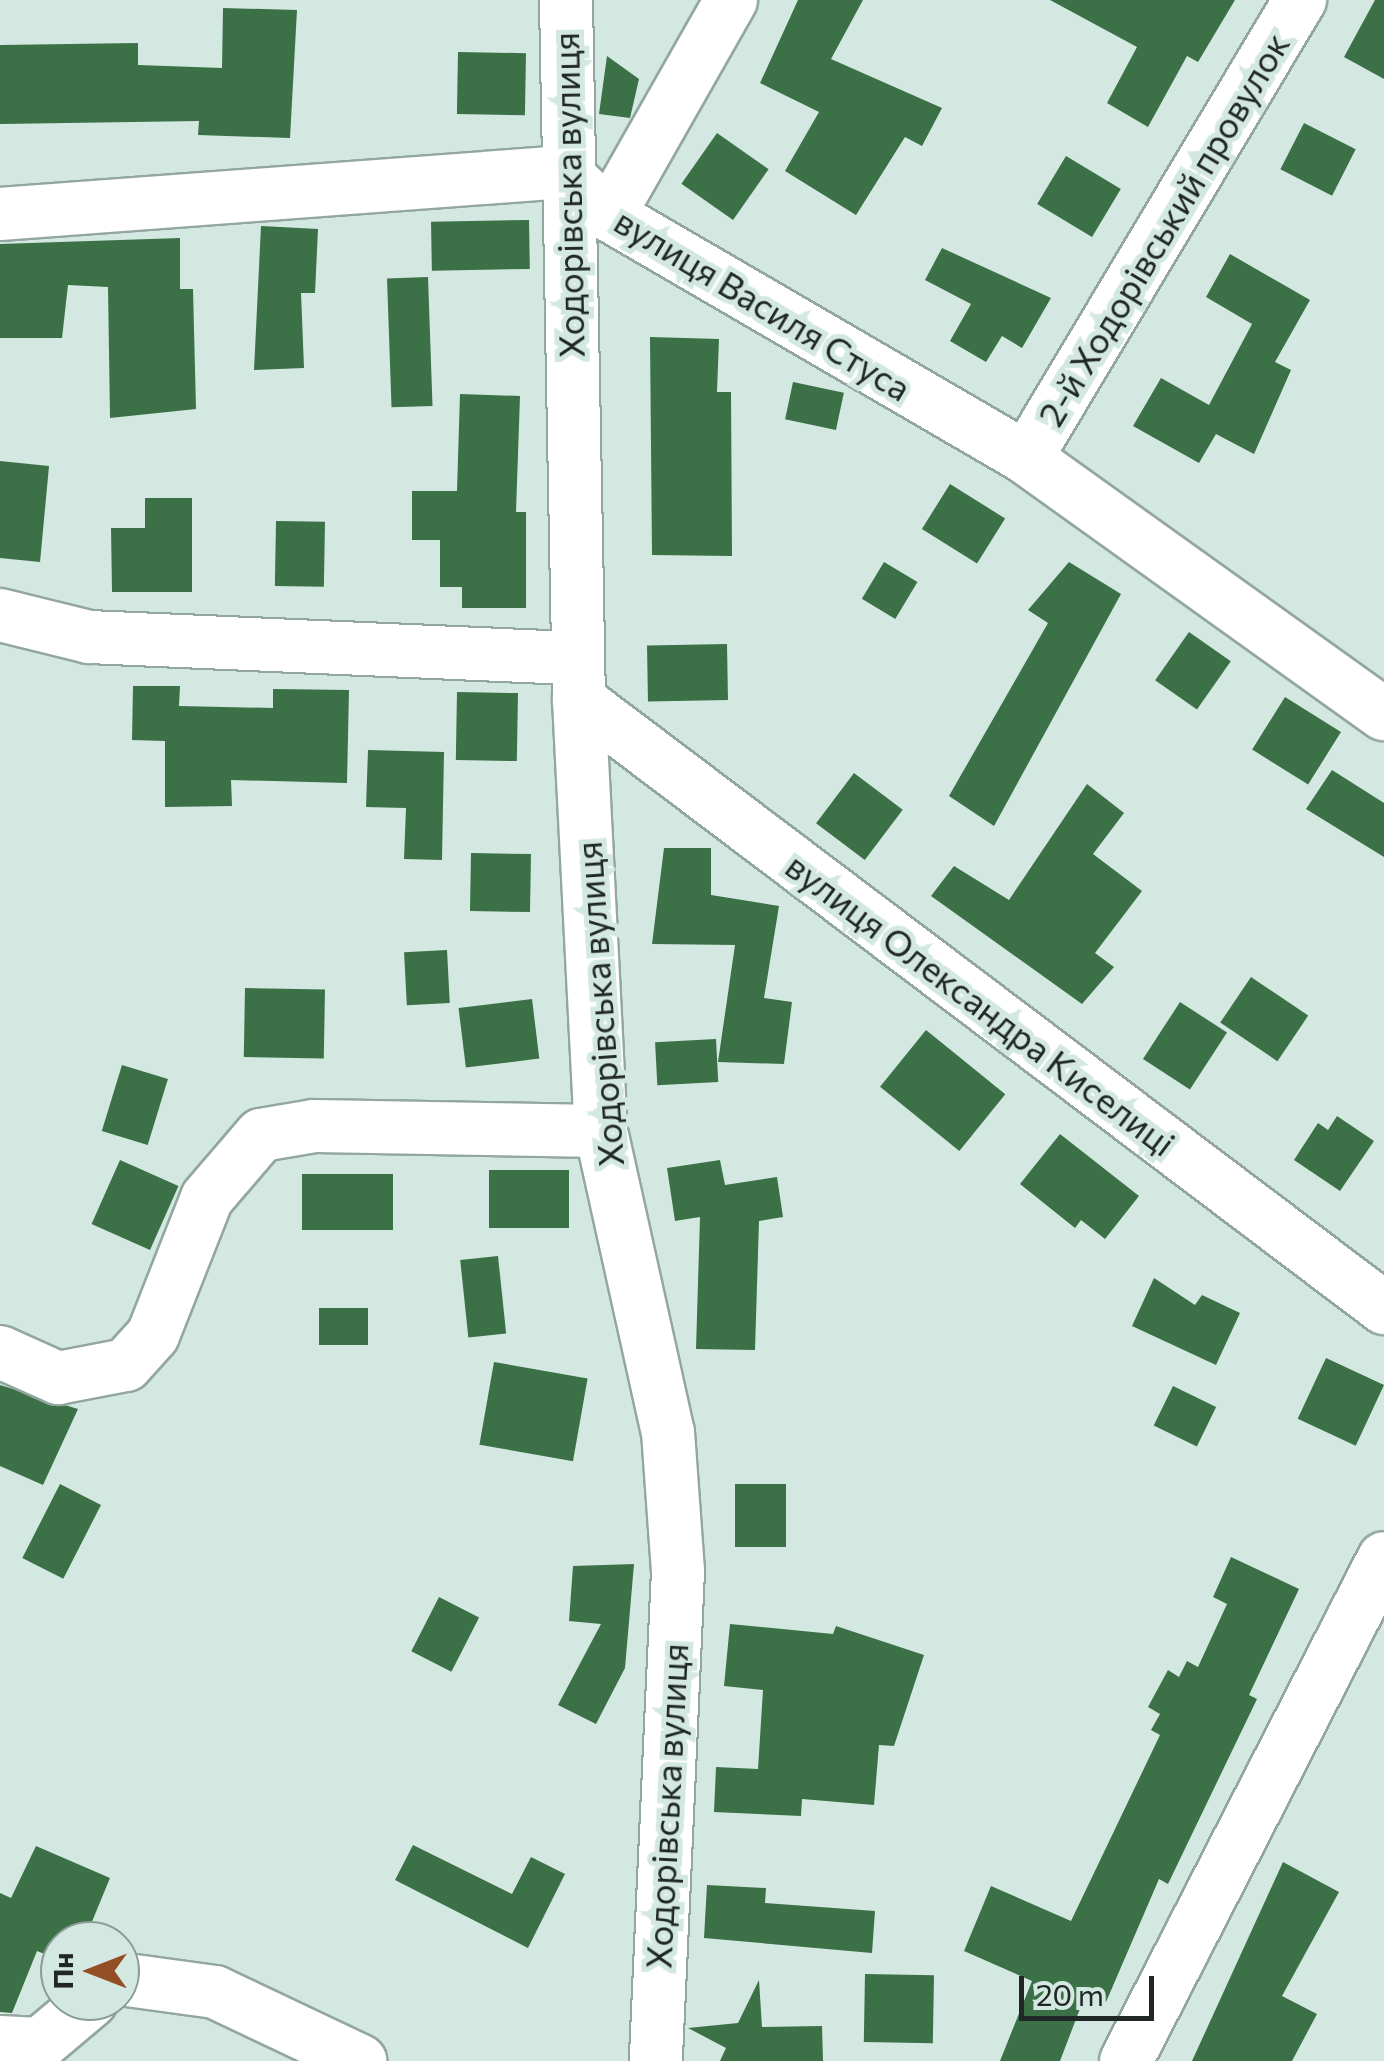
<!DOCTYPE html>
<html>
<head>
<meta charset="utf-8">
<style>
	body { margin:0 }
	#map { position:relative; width:1384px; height:2061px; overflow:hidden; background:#d3e8e1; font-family:Commissioner,sans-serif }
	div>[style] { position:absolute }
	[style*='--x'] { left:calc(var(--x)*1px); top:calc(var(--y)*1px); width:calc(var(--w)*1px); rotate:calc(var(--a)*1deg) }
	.building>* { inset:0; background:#3c7047; transform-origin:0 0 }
	.roads { filter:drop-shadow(2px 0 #93a6a0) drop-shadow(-2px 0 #93a6a0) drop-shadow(0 2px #93a6a0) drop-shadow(0 -2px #93a6a0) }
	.minor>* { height:52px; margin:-26px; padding:0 26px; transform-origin:26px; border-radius:26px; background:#fff }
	span { translate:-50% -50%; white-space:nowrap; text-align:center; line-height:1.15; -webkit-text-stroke:10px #d3e8e1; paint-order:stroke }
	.street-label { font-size:35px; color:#202725 }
	.north { position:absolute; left:40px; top:1921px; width:100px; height:100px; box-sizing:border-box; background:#d3e8e1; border:2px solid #8b9b96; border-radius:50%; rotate:270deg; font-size:28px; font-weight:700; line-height:40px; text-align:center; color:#202725 }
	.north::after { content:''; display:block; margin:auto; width:35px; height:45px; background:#944e26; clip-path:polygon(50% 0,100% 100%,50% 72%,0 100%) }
	.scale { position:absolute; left:1019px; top:1976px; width:135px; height:45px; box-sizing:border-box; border:5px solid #202725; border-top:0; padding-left:12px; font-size:30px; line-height:35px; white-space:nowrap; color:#202725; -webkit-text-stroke:8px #d3e8e1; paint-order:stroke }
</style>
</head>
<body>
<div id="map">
	<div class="building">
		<div style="clip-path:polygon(798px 0,863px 0,831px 59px,942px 108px,922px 146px,905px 137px,856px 215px,785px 171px,819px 112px,760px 83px)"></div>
		<div style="clip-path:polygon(1050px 0,1235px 0,1198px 62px,1187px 56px,1148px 127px,1107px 103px,1137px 47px)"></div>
		<div style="clip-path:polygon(1375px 0,1384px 0,1384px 79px,1344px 57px)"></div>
		<div style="clip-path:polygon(223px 8px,297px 10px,290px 138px,198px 135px,199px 121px,0 124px,0 45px,138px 43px,138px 65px,222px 68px)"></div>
		<div style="left:458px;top:52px;width:68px;height:62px;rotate:1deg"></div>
		<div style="clip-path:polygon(607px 56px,639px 79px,630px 118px,599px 114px)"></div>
		<div style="left:1304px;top:123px;width:58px;height:52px;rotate:27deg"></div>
		<div style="left:717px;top:133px;width:63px;height:62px;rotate:35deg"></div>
		<div style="left:1066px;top:156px;width:64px;height:56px;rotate:31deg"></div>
		<div style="left:529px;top:220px;width:49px;height:98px;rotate:89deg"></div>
		<div style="clip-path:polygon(261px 226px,318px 229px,315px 293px,301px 293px,304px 368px,254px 370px)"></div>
		<div style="clip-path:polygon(180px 238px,180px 289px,193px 289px,196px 409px,110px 418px,108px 287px,68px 285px,62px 338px,0 338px,0 244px)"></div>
		<div style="clip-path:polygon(942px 248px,1051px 298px,1022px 348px,1002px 336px,986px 362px,950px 341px,971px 304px,925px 280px)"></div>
		<div style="clip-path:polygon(1230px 254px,1310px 300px,1275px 362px,1291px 370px,1254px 454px,1216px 434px,1199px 463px,1133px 426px,1161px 378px,1209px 405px,1252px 324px,1206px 297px)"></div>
		<div style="left:428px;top:277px;width:129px;height:41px;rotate:88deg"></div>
		<div style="clip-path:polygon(650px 337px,719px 339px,717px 392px,731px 392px,732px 556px,652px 555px)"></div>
		<div style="left:793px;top:382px;width:52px;height:38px;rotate:12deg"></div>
		<div style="clip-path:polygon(460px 394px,520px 396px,516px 512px,526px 512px,526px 608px,462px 608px,462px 587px,440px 587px,440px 540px,412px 540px,412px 491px,457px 491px)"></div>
		<div style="clip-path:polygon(0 461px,49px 466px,40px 562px,0 558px)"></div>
		<div style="left:950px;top:484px;width:65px;height:53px;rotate:32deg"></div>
		<div style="clip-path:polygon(145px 498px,192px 498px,192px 592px,112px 592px,111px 528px,145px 528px)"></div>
		<div style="left:276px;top:521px;width:49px;height:65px;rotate:1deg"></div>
		<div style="left:884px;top:562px;width:39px;height:43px;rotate:31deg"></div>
		<div style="clip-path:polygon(1069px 562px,1121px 594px,994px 826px,949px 796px,1048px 623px,1028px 610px)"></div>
		<div style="left:1189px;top:632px;width:51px;height:59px;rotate:35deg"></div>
		<div style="left:727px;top:644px;width:56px;height:80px;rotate:89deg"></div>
		<div style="clip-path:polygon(133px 686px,180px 686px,179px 706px,273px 708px,273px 689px,349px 690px,347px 783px,231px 780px,232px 806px,165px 807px,165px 741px,132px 740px)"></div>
		<div style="left:457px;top:692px;width:61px;height:68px;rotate:1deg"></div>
		<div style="left:1285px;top:697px;width:66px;height:62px;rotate:32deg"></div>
		<div style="clip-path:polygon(368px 750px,444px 752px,442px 860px,404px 859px,406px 808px,366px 807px)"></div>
		<div style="clip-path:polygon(1332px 770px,1384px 803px,1384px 857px,1306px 809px)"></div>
		<div style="left:854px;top:773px;width:61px;height:63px;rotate:37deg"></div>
		<div style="clip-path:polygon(1087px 784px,1124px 813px,1093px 854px,1142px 891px,1095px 953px,1114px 967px,1082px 1004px,931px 896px,954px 866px,1009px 900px)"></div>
		<div style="clip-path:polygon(664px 848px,711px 848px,711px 895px,779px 906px,764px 998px,792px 1002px,784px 1064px,718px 1062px,735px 945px,652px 944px)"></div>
		<div style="left:471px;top:853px;width:60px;height:58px;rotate:1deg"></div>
		<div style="left:447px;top:950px;width:53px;height:43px;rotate:87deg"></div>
		<div style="left:1251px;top:977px;width:69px;height:55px;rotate:34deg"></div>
		<div style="left:245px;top:988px;width:80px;height:69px;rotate:1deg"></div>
		<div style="left:532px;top:999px;width:60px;height:74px;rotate:83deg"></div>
		<div style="left:1180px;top:1002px;width:56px;height:68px;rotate:33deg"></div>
		<div style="left:926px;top:1030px;width:102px;height:73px;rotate:39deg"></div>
		<div style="left:716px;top:1039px;width:43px;height:61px;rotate:87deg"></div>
		<div style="left:122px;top:1065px;width:48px;height:69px;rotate:17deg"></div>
		<div style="clip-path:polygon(1337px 1116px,1374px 1141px,1340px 1191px,1294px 1160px,1318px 1123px,1328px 1130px)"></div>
		<div style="clip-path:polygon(1060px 1134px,1139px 1196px,1105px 1239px,1081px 1220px,1075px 1228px,1020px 1184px)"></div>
		<div style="left:120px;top:1160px;width:64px;height:70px;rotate:24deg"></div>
		<div style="clip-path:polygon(720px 1160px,725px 1185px,777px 1177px,783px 1217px,759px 1221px,755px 1350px,696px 1349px,700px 1217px,675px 1221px,667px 1168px)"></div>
		<div style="left:489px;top:1170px;width:80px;height:58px"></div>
		<div style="left:302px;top:1174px;width:91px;height:56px"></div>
		<div style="left:498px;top:1256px;width:78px;height:38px;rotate:84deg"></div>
		<div style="clip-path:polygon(1154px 1278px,1195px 1305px,1202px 1295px,1240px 1313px,1216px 1365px,1132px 1326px)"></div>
		<div style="left:319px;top:1308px;width:49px;height:37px"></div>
		<div style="left:1326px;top:1358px;width:64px;height:67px;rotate:25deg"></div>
		<div style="left:494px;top:1362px;width:95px;height:84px;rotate:10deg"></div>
		<div style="clip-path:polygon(0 1385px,78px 1409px,43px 1485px,0 1466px)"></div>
		<div style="left:1173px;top:1386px;width:48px;height:44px;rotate:26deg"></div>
		<div style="left:60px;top:1484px;width:46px;height:83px;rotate:27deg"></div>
		<div style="left:735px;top:1484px;width:51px;height:63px"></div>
		<div style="clip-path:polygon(1231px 1557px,1299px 1589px,1249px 1695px,1257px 1699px,1168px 1884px,1159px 1879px,1106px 2002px,1086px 1993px,1060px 2061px,1000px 2061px,1032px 1981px,964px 1951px,991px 1886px,1071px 1921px,1160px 1735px,1151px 1730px,1160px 1714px,1148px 1707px,1168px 1670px,1179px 1677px,1187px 1661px,1198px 1667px,1227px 1604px,1213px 1597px)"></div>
		<div style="clip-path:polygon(634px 1564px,625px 1668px,596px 1724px,558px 1705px,601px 1624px,569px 1621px,573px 1566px)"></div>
		<div style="left:439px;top:1597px;width:45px;height:61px;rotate:27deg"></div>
		<div style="clip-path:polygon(730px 1624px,833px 1634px,836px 1626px,924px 1655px,894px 1746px,879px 1745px,874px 1805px,802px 1799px,801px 1816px,714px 1812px,716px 1767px,758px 1769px,763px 1690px,724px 1686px)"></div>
		<div style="clip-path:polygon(413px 1845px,512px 1894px,531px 1857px,565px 1874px,528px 1948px,395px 1880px)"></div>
		<div style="clip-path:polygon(36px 1846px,110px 1878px,84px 1941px,60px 1941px,60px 1960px,37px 1951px,12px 2013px,0 2012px,0 1893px,11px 1898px)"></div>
		<div style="clip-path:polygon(1283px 1862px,1339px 1892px,1282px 1996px,1317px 2014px,1292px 2061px,1192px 2061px)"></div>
		<div style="clip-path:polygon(707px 1885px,766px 1888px,765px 1903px,875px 1911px,872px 1953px,704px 1938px)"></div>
		<div style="left:865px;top:1974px;width:69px;height:68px;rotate:1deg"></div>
		<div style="clip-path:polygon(759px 1980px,762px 2027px,822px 2026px,823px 2061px,720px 2061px,726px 2048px,688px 2028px,738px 2023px)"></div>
	</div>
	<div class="roads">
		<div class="minor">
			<div style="--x:566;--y:0;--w:700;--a:88.94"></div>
			<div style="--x:579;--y:700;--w:432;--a:87.1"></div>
			<div style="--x:601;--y:1131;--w:308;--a:77.5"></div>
			<div style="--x:668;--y:1432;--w:139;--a:85.9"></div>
			<div style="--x:678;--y:1571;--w:490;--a:92.6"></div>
			<div style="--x:0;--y:214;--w:566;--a:-4.26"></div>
			<div style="--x:564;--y:172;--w:62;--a:43.7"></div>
			<div style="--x:609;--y:215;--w:483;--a:30.2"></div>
			<div style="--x:1026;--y:458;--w:440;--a:35.6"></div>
			<div style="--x:609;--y:215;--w:247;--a:-60.4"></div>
			<div style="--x:1026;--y:458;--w:534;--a:-59.11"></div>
			<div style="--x:0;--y:615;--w:92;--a:13.9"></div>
			<div style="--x:89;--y:637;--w:489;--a:2.5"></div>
			<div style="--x:579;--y:700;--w:1009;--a:37.06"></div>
			<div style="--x:0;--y:1352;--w:64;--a:24.1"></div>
			<div style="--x:58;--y:1378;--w:69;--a:-10.8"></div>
			<div style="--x:126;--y:1365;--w:40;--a:-48"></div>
			<div style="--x:153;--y:1335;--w:147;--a:-68.5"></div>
			<div style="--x:207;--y:1198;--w:83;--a:-49.4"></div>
			<div style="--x:261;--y:1135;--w:54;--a:-9.6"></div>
			<div style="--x:314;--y:1126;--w:287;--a:1"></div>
			<div style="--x:120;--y:1979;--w:96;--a:7.8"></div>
			<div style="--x:215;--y:1992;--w:161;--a:25.4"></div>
			<div style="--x:0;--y:2042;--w:40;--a:2.9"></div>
			<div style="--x:40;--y:2044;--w:67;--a:-40.1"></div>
			<div style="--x:1126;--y:2061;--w:565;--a:-62.85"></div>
		</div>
	</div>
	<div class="street-label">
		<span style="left:568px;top:195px;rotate:-91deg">Ходорівська вулиця</span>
		<span style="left:1163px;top:229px;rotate:-59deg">2-й Ходорівський провулок</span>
		<span style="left:763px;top:304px;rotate:31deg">вулиця Василя Стуса</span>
		<span style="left:599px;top:1004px;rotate:-94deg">Ходорівська вулиця</span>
		<span style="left:981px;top:1004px;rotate:37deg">вулиця Олександра Киселиці</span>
		<span style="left:666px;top:1806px;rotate:-87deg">Ходорівська вулиця</span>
	</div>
	<div class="north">Пн</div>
	<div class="scale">20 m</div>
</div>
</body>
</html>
